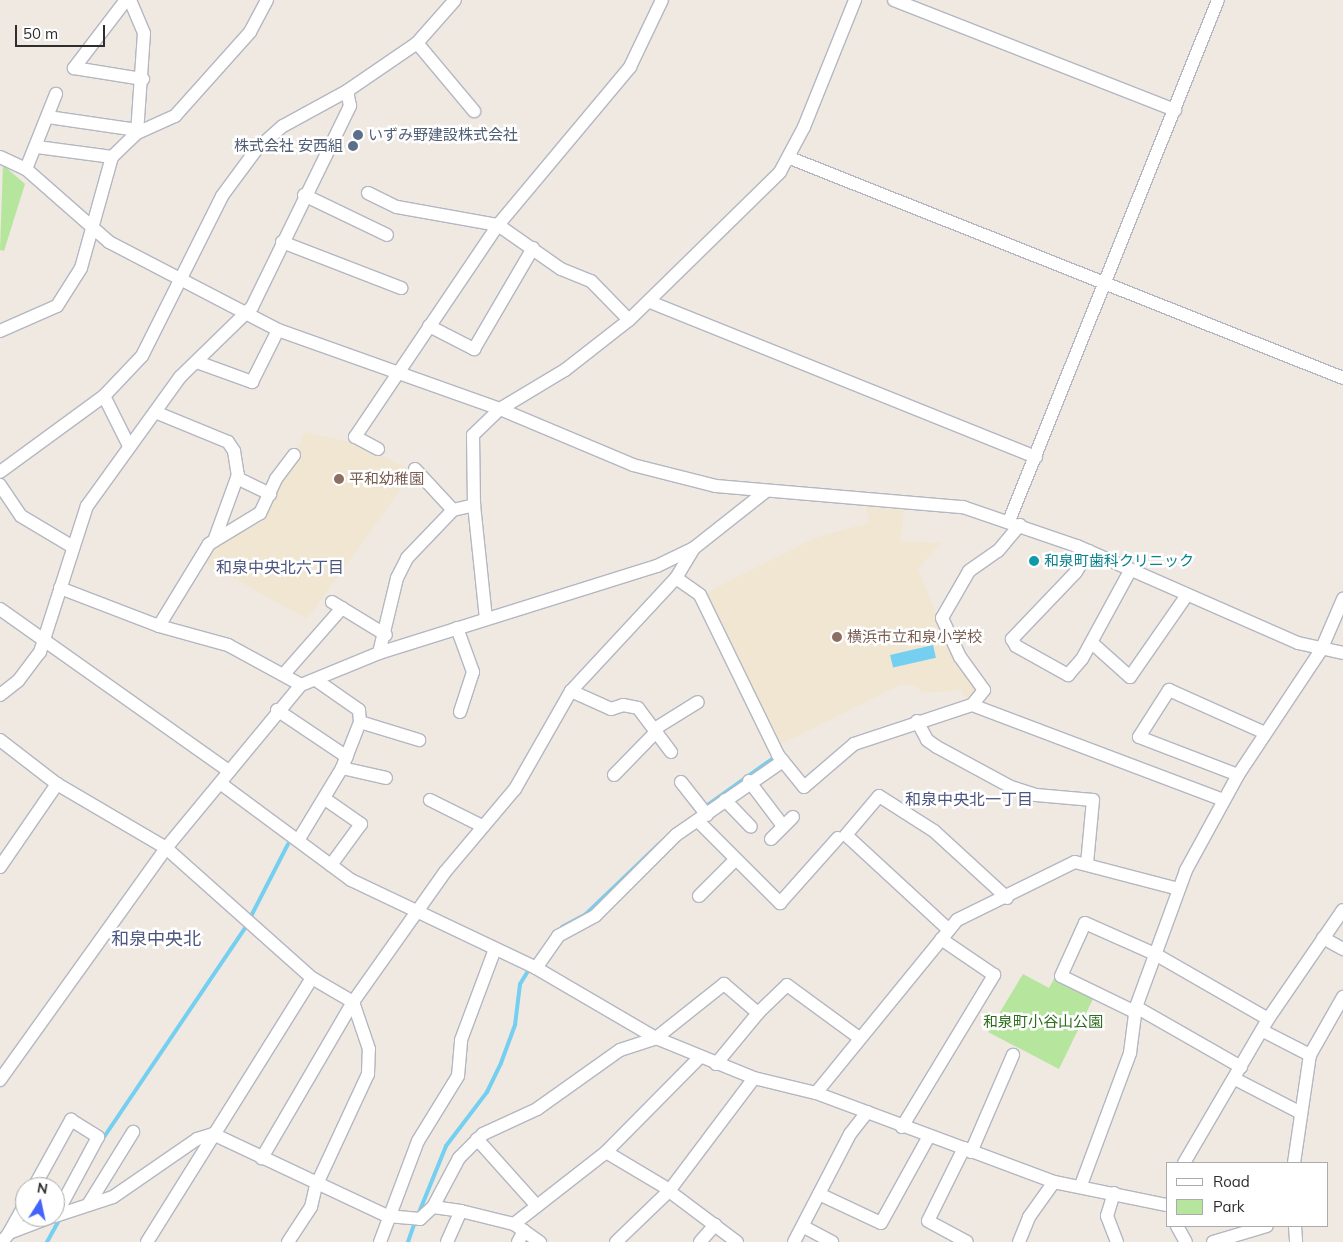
<!DOCTYPE html>
<html>
<head>
<meta charset="utf-8">
<style>
	body { margin:0 }
	#map { position:relative; width:1343px; height:1242px; overflow:hidden; background:#efe9e1; font-family:Mulish,"Noto Sans JP",sans-serif }
	div>[style] { position:absolute }
	[style*='--x'] { left:calc(var(--x)*1px); top:calc(var(--y)*1px); width:calc(var(--w)*1px); rotate:calc(var(--a)*1deg) }
	.education>* { inset:0; background:#f0e6d1 }
	.green>* { inset:0; background:#b6e59e }
	.water>* { inset:0; background:#75cff0; transform-origin:0 0 }
	.stream>* { height:4px; margin:-2px; padding:0 2px; transform-origin:2px; border-radius:2px; background:#75cff0 }
	.roads { filter:drop-shadow(1px 0 #b4b7c1) drop-shadow(-1px 0 #b4b7c1) drop-shadow(0 1px #b4b7c1) drop-shadow(0 -1px #b4b7c1) }
	.minor>* { height:12px; margin:-6px; padding:0 6px; transform-origin:6px; border-radius:6px; background:#fff }
	.dots>* { width:14px; height:14px; translate:-50% -50%; box-sizing:border-box; border:2px solid #fff; border-radius:50% }
	span { translate:-50% -50%; white-space:nowrap; text-align:center; line-height:1.15; -webkit-text-stroke:5px #fff; paint-order:stroke }
	.service-label { font-size:15px; color:#4e5e75 }
	.left { translate:0 -50%; text-align:left }
	.right { translate:-100% -50%; text-align:right }
	.education-label { font-size:15px; color:#785e54 }
	.culture-label { font-size:15px; color:#0d838f }
	.park-label { font-size:15px; color:#2c6e1b }
	.neighbourhood-label { font-size:16px; color:#4d5680 }
	.quarter-label { font-size:18px; color:#4d5680 }
	.legend { position:absolute; left:1166px; top:1162px; width:162px; height:65px; box-sizing:border-box; background:#fff; border:1px solid #ababab; margin:0; padding:6px 9px; list-style:none; font-size:15px; color:#2e2e2e }
	.legend li { display:flex; align-items:center; gap:10px; height:25px }
	.legend b { width:25px; border:1px solid #ababab }
	.north { position:absolute; left:15px; top:1177px; width:50px; height:50px; box-sizing:border-box; background:#fff; border:1px solid #ababab; border-radius:50%; rotate:10deg; font-size:14px; font-weight:700; line-height:20px; text-align:center; color:#2e2e2e }
	.north::after { content:''; display:block; margin:auto; width:18px; height:22px; background:#4264fb; clip-path:polygon(50% 0,100% 100%,50% 72%,0 100%) }
	.scale { position:absolute; left:15px; top:25px; width:90px; height:22px; box-sizing:border-box; border:2px solid #2e2e2e; border-top:0; padding-left:6px; font-size:15px; line-height:18px; white-space:nowrap; color:#2e2e2e; -webkit-text-stroke:4px #fff; paint-order:stroke }
</style>
</head>
<body>
<div id="map">
	<div class="education">
		<div style="clip-path:polygon(305px 432px,355px 443px,414px 471px,307px 619px,203px 561px,221px 542px,264px 521px)"></div>
		<div style="clip-path:polygon(866px 507px,904px 510px,900px 541px,941px 543px,918px 569px,938px 618px,977px 689px,975px 697px,967px 700px,961px 690px,923px 693px,916px 686px,902px 684px,782px 744px,706px 593px,815px 538px,869px 523px)"></div>
	</div>
	<div class="green">
		<div style="clip-path:polygon(3px 165px,25px 184px,4px 251px,0 250px)"></div>
		<div style="clip-path:polygon(1023px 974px,1049px 988px,1055px 977px,1094px 997px,1059px 1069px,988px 1032px)"></div>
	</div>
	<div class="water">
		<div style="left:933px;top:645px;width:13px;height:44px;rotate:77deg"></div>
	</div>
	<div class="stream">
		<div style="--x:705;--y:807;--w:82;--a:-35.6"></div>
		<div style="--x:562;--y:927;--w:27;--a:-28"></div>
		<div style="--x:586;--y:914;--w:105;--a:-43.8"></div>
		<div style="--x:102;--y:1140;--w:256;--a:-56"></div>
		<div style="--x:245;--y:928;--w:94;--a:-62.9"></div>
		<div style="--x:418;--y:1215;--w:74;--a:-67.9"></div>
		<div style="--x:446;--y:1146;--w:68;--a:-52.8"></div>
		<div style="--x:487;--y:1092;--w:32;--a:-64"></div>
		<div style="--x:501;--y:1063;--w:40;--a:-69.8"></div>
		<div style="--x:515;--y:1025;--w:41;--a:-83"></div>
		<div style="--x:520;--y:984;--w:19;--a:-58"></div>
		<div style="--x:47;--y:1242;--w:26;--a:-61"></div>
		<div style="--x:408;--y:1242;--w:21;--a:-71"></div>
	</div>
	<div class="roads">
		<div class="minor">
			<div style="--x:126;--y:0;--w:86;--a:127.4"></div>
			<div style="--x:74;--y:68;--w:70;--a:9.1"></div>
			<div style="--x:894;--y:0;--w:302;--a:21.4"></div>
			<div style="--x:417;--y:43;--w:89;--a:50"></div>
			<div style="--x:48;--y:117;--w:90;--a:8.3"></div>
			<div style="--x:137;--y:133;--w:42;--a:-24.1"></div>
			<div style="--x:175;--y:116;--w:113;--a:-48.2"></div>
			<div style="--x:250;--y:32;--w:36;--a:-62"></div>
			<div style="--x:37;--y:147;--w:76;--a:7.6"></div>
			<div style="--x:0;--y:157;--w:29;--a:25"></div>
			<div style="--x:26;--y:169;--w:111;--a:41.3"></div>
			<div style="--x:109;--y:242;--w:191;--a:27.5"></div>
			<div style="--x:278;--y:330;--w:236;--a:19.6"></div>
			<div style="--x:500;--y:409;--w:144;--a:22.8"></div>
			<div style="--x:633;--y:465;--w:86;--a:14.2"></div>
			<div style="--x:716;--y:486;--w:248;--a:4.9"></div>
			<div style="--x:963;--y:507;--w:120;--a:18.9"></div>
			<div style="--x:1077;--y:546;--w:241;--a:23.7"></div>
			<div style="--x:1298;--y:643;--w:46;--a:12.5"></div>
			<div style="--x:790;--y:158;--w:595;--a:21.69"></div>
			<div style="--x:26;--y:169;--w:81;--a:-68.2"></div>
			<div style="--x:368;--y:193;--w:32;--a:26"></div>
			<div style="--x:397;--y:207;--w:103;--a:10.1"></div>
			<div style="--x:498;--y:225;--w:77;--a:34.9"></div>
			<div style="--x:561;--y:269;--w:32;--a:22"></div>
			<div style="--x:591;--y:281;--w:54;--a:45.7"></div>
			<div style="--x:304;--y:195;--w:92;--a:25.7"></div>
			<div style="--x:282;--y:242;--w:128;--a:21.1"></div>
			<div style="--x:650;--y:302;--w:416;--a:21.9"></div>
			<div style="--x:429;--y:326;--w:51;--a:27.1"></div>
			<div style="--x:474;--y:349;--w:117;--a:-59.7"></div>
			<div style="--x:0;--y:331;--w:62;--a:-23.7"></div>
			<div style="--x:57;--y:306;--w:45;--a:-57.7"></div>
			<div style="--x:81;--y:268;--w:115;--a:-74.4"></div>
			<div style="--x:112;--y:157;--w:35;--a:-44"></div>
			<div style="--x:137;--y:133;--w:100;--a:-86"></div>
			<div style="--x:144;--y:33;--w:36;--a:-113"></div>
			<div style="--x:197;--y:362;--w:59;--a:20"></div>
			<div style="--x:252;--y:382;--w:58;--a:-63.4"></div>
			<div style="--x:104;--y:396;--w:54;--a:63.4"></div>
			<div style="--x:155;--y:412;--w:79;--a:22.3"></div>
			<div style="--x:228;--y:442;--w:11;--a:56"></div>
			<div style="--x:234;--y:451;--w:24;--a:81"></div>
			<div style="--x:238;--y:475;--w:70;--a:110"></div>
			<div style="--x:378;--y:449;--w:26;--a:-152"></div>
			<div style="--x:355;--y:437;--w:256;--a:-56"></div>
			<div style="--x:498;--y:225;--w:206;--a:-50.1"></div>
			<div style="--x:630;--y:67;--w:74;--a:-64.5"></div>
			<div style="--x:294;--y:455;--w:30;--a:127"></div>
			<div style="--x:276;--y:479;--w:38;--a:115"></div>
			<div style="--x:260;--y:513;--w:60;--a:148.7"></div>
			<div style="--x:209;--y:544;--w:96;--a:121.4"></div>
			<div style="--x:159;--y:626;--w:72;--a:15.4"></div>
			<div style="--x:228;--y:645;--w:83;--a:28.7"></div>
			<div style="--x:415;--y:469;--w:56;--a:47.2"></div>
			<div style="--x:0;--y:472;--w:129;--a:-36.2"></div>
			<div style="--x:104;--y:396;--w:55;--a:-46.5"></div>
			<div style="--x:142;--y:356;--w:179;--a:-63.4"></div>
			<div style="--x:222;--y:196;--w:57;--a:-53.5"></div>
			<div style="--x:256;--y:150;--w:36;--a:-42"></div>
			<div style="--x:283;--y:126;--w:73;--a:-28.7"></div>
			<div style="--x:347;--y:91;--w:85;--a:-34.4"></div>
			<div style="--x:417;--y:43;--w:57;--a:-48.5"></div>
			<div style="--x:237;--y:478;--w:37;--a:26"></div>
			<div style="--x:0;--y:485;--w:37;--a:56"></div>
			<div style="--x:21;--y:516;--w:61;--a:30.8"></div>
			<div style="--x:1009;--y:521;--w:561;--a:-68.14"></div>
			<div style="--x:1089;--y:551;--w:25;--a:122"></div>
			<div style="--x:1076;--y:572;--w:93;--a:133.7"></div>
			<div style="--x:1012;--y:639;--w:8;--a:60"></div>
			<div style="--x:1016;--y:646;--w:60;--a:29.1"></div>
			<div style="--x:1068;--y:675;--w:21;--a:-49"></div>
			<div style="--x:1082;--y:659;--w:102;--a:-61.4"></div>
			<div style="--x:676;--y:578;--w:29;--a:35"></div>
			<div style="--x:700;--y:595;--w:178;--a:64"></div>
			<div style="--x:778;--y:755;--w:41;--a:50.9"></div>
			<div style="--x:804;--y:787;--w:66;--a:-40.7"></div>
			<div style="--x:854;--y:744;--w:124;--a:-18.3"></div>
			<div style="--x:972;--y:705;--w:19;--a:-51"></div>
			<div style="--x:984;--y:690;--w:41;--a:-126"></div>
			<div style="--x:960;--y:657;--w:43;--a:-114.8"></div>
			<div style="--x:942;--y:618;--w:54;--a:-60.1"></div>
			<div style="--x:969;--y:571;--w:35;--a:-35"></div>
			<div style="--x:998;--y:551;--w:34;--a:-50"></div>
			<div style="--x:60;--y:588;--w:106;--a:21"></div>
			<div style="--x:332;--y:602;--w:63;--a:31.4"></div>
			<div style="--x:0;--y:609;--w:281;--a:35.3"></div>
			<div style="--x:486;--y:619;--w:115;--a:-96"></div>
			<div style="--x:474;--y:505;--w:70;--a:-90.8"></div>
			<div style="--x:473;--y:435;--w:37;--a:-44"></div>
			<div style="--x:500;--y:409;--w:76;--a:-31"></div>
			<div style="--x:565;--y:370;--w:81;--a:-38"></div>
			<div style="--x:629;--y:320;--w:211;--a:-44.4"></div>
			<div style="--x:780;--y:172;--w:51;--a:-61.9"></div>
			<div style="--x:804;--y:127;--w:137;--a:-68.1"></div>
			<div style="--x:457;--y:628;--w:47;--a:70"></div>
			<div style="--x:473;--y:672;--w:42;--a:108"></div>
			<div style="--x:1092;--y:643;--w:51;--a:41.8"></div>
			<div style="--x:1130;--y:677;--w:100;--a:-55.2"></div>
			<div style="--x:379;--y:653;--w:77;--a:-76.5"></div>
			<div style="--x:397;--y:578;--w:22;--a:-63"></div>
			<div style="--x:407;--y:558;--w:66;--a:-46.2"></div>
			<div style="--x:453;--y:510;--w:22;--a:-13"></div>
			<div style="--x:284;--y:674;--w:88;--a:-48.7"></div>
			<div style="--x:571;--y:691;--w:44;--a:24.2"></div>
			<div style="--x:611;--y:709;--w:13;--a:-18"></div>
			<div style="--x:623;--y:705;--w:15;--a:11"></div>
			<div style="--x:638;--y:708;--w:55;--a:53.1"></div>
			<div style="--x:0;--y:695;--w:23;--a:-38"></div>
			<div style="--x:18;--y:681;--w:36;--a:-53"></div>
			<div style="--x:40;--y:652;--w:153;--a:-72.2"></div>
			<div style="--x:87;--y:506;--w:159;--a:-54.2"></div>
			<div style="--x:180;--y:377;--w:100;--a:-44.2"></div>
			<div style="--x:252;--y:307;--w:224;--a:-64"></div>
			<div style="--x:350;--y:106;--w:15;--a:-101"></div>
			<div style="--x:972;--y:705;--w:269;--a:20.7"></div>
			<div style="--x:277;--y:710;--w:84;--a:33.9"></div>
			<div style="--x:917;--y:721;--w:21;--a:62"></div>
			<div style="--x:927;--y:740;--w:12;--a:35"></div>
			<div style="--x:937;--y:747;--w:84;--a:28.4"></div>
			<div style="--x:1011;--y:787;--w:26;--a:18"></div>
			<div style="--x:1036;--y:795;--w:57;--a:5"></div>
			<div style="--x:1093;--y:800;--w:63;--a:95.4"></div>
			<div style="--x:360;--y:722;--w:62;--a:17"></div>
			<div style="--x:656;--y:728;--w:49;--a:-31.8"></div>
			<div style="--x:0;--y:740;--w:72;--a:37.7"></div>
			<div style="--x:57;--y:784;--w:126;--a:30.4"></div>
			<div style="--x:166;--y:848;--w:195;--a:41.7"></div>
			<div style="--x:312;--y:978;--w:48;--a:30.3"></div>
			<div style="--x:353;--y:1002;--w:181;--a:120.3"></div>
			<div style="--x:342;--y:768;--w:45;--a:12.8"></div>
			<div style="--x:614;--y:775;--w:62;--a:-45.7"></div>
			<div style="--x:1238;--y:775;--w:106;--a:-159"></div>
			<div style="--x:1139;--y:737;--w:56;--a:-57.4"></div>
			<div style="--x:1169;--y:690;--w:105;--a:24.1"></div>
			<div style="--x:749;--y:781;--w:56;--a:52.9"></div>
			<div style="--x:681;--y:782;--w:42;--a:51.8"></div>
			<div style="--x:220;--y:783;--w:163;--a:36.5"></div>
			<div style="--x:351;--y:880;--w:205;--a:25.4"></div>
			<div style="--x:536;--y:968;--w:139;--a:30.3"></div>
			<div style="--x:656;--y:1038;--w:106;--a:22.2"></div>
			<div style="--x:754;--y:1078;--w:64;--a:13.6"></div>
			<div style="--x:816;--y:1093;--w:254;--a:20.5"></div>
			<div style="--x:1054;--y:1182;--w:114;--a:11.6"></div>
			<div style="--x:325;--y:799;--w:44;--a:34.8"></div>
			<div style="--x:361;--y:824;--w:51;--a:126.2"></div>
			<div style="--x:430;--y:800;--w:58;--a:26.6"></div>
			<div style="--x:725;--y:800;--w:37;--a:46"></div>
			<div style="--x:699;--y:822;--w:115;--a:45"></div>
			<div style="--x:780;--y:903;--w:87;--a:-48.3"></div>
			<div style="--x:299;--y:839;--w:83;--a:-58.8"></div>
			<div style="--x:342;--y:768;--w:49;--a:-68.6"></div>
			<div style="--x:360;--y:722;--w:12;--a:-95"></div>
			<div style="--x:359;--y:710;--w:52;--a:-145.1"></div>
			<div style="--x:771;--y:839;--w:31;--a:-45"></div>
			<div style="--x:0;--y:867;--w:101;--a:-55.5"></div>
			<div style="--x:699;--y:896;--w:52;--a:-45"></div>
			<div style="--x:949;--y:930;--w:140;--a:-137.3"></div>
			<div style="--x:846;--y:835;--w:51;--a:-49.8"></div>
			<div style="--x:879;--y:796;--w:65;--a:32.5"></div>
			<div style="--x:934;--y:831;--w:99;--a:42.5"></div>
			<div style="--x:1323;--y:938;--w:23;--a:29"></div>
			<div style="--x:536;--y:968;--w:39;--a:-55"></div>
			<div style="--x:558;--y:936;--w:42;--a:-28.4"></div>
			<div style="--x:595;--y:916;--w:115;--a:-45"></div>
			<div style="--x:676;--y:835;--w:130;--a:-34.7"></div>
			<div style="--x:1136;--y:1007;--w:121;--a:29.7"></div>
			<div style="--x:1135;--y:1012;--w:82;--a:-154.1"></div>
			<div style="--x:1061;--y:976;--w:58;--a:-65.6"></div>
			<div style="--x:1085;--y:923;--w:77;--a:23.9"></div>
			<div style="--x:1155;--y:954;--w:130;--a:29.9"></div>
			<div style="--x:1263;--y:1031;--w:53;--a:27.1"></div>
			<div style="--x:716;--y:1064;--w:66;--a:-50.5"></div>
			<div style="--x:758;--y:1013;--w:40;--a:-44"></div>
			<div style="--x:787;--y:985;--w:88;--a:36.2"></div>
			<div style="--x:1235;--y:1079;--w:74;--a:27.3"></div>
			<div style="--x:0;--y:1080;--w:285;--a:-54.4"></div>
			<div style="--x:166;--y:848;--w:212;--a:-50.4"></div>
			<div style="--x:301;--y:685;--w:84;--a:-22.3"></div>
			<div style="--x:379;--y:653;--w:291;--a:-17.4"></div>
			<div style="--x:657;--y:566;--w:41;--a:-25.9"></div>
			<div style="--x:694;--y:548;--w:90;--a:-38.3"></div>
			<div style="--x:816;--y:1093;--w:223;--a:-50.8"></div>
			<div style="--x:957;--y:920;--w:131;--a:-26.2"></div>
			<div style="--x:1075;--y:862;--w:107;--a:14.6"></div>
			<div style="--x:902;--y:1127;--w:178;--a:-58.8"></div>
			<div style="--x:994;--y:975;--w:64;--a:-145.8"></div>
			<div style="--x:477;--y:1139;--w:90;--a:48.2"></div>
			<div style="--x:964;--y:1148;--w:81;--a:116.3"></div>
			<div style="--x:928;--y:1221;--w:44;--a:28.3"></div>
			<div style="--x:606;--y:1152;--w:72;--a:30.8"></div>
			<div style="--x:971;--y:1152;--w:106;--a:-66.6"></div>
			<div style="--x:1184;--y:1163;--w:167;--a:-59.7"></div>
			<div style="--x:1268;--y:1019;--w:132;--a:-55.5"></div>
			<div style="--x:1294;--y:1163;--w:109;--a:-81.6"></div>
			<div style="--x:1310;--y:1055;--w:67;--a:-60.4"></div>
			<div style="--x:1081;--y:1185;--w:141;--a:-69.6"></div>
			<div style="--x:1130;--y:1053;--w:46;--a:-82.6"></div>
			<div style="--x:1136;--y:1007;--w:146;--a:-69.9"></div>
			<div style="--x:1186;--y:870;--w:108;--a:-61.3"></div>
			<div style="--x:1238;--y:775;--w:150;--a:-56.4"></div>
			<div style="--x:1321;--y:650;--w:56;--a:-66.7"></div>
			<div style="--x:34;--y:1187;--w:77;--a:-61.1"></div>
			<div style="--x:71;--y:1120;--w:32;--a:32"></div>
			<div style="--x:98;--y:1137;--w:89;--a:118.3"></div>
			<div style="--x:669;--y:1191;--w:85;--a:36.9"></div>
			<div style="--x:1114;--y:1193;--w:24;--a:107"></div>
			<div style="--x:1107;--y:1216;--w:28;--a:69"></div>
			<div style="--x:819;--y:1194;--w:68;--a:25.1"></div>
			<div style="--x:881;--y:1223;--w:99;--a:-61.1"></div>
			<div style="--x:88;--y:1205;--w:86;--a:-58.3"></div>
			<div style="--x:433;--y:1207;--w:55;--a:-62"></div>
			<div style="--x:459;--y:1158;--w:34;--a:-45"></div>
			<div style="--x:483;--y:1134;--w:60;--a:-24.8"></div>
			<div style="--x:537;--y:1109;--w:102;--a:-35.4"></div>
			<div style="--x:620;--y:1050;--w:38;--a:-18"></div>
			<div style="--x:656;--y:1038;--w:87;--a:-38.5"></div>
			<div style="--x:724;--y:984;--w:45;--a:40.5"></div>
			<div style="--x:55;--y:1216;--w:61;--a:-18.1"></div>
			<div style="--x:113;--y:1197;--w:102;--a:-34.6"></div>
			<div style="--x:197;--y:1139;--w:17;--a:-17"></div>
			<div style="--x:213;--y:1134;--w:192;--a:25.2"></div>
			<div style="--x:387;--y:1216;--w:33;--a:5"></div>
			<div style="--x:420;--y:1219;--w:18;--a:-43"></div>
			<div style="--x:433;--y:1207;--w:28;--a:8"></div>
			<div style="--x:461;--y:1211;--w:55;--a:13.8"></div>
			<div style="--x:514;--y:1224;--w:32;--a:35"></div>
			<div style="--x:514;--y:1224;--w:117;--a:-38"></div>
			<div style="--x:606;--y:1152;--w:134;--a:-45.3"></div>
			<div style="--x:1177;--y:1226;--w:18;--a:61"></div>
			<div style="--x:1295;--y:1226;--w:16;--a:86"></div>
			<div style="--x:804;--y:1227;--w:32;--a:28"></div>
			<div style="--x:9;--y:1233;--w:33;--a:-61"></div>
			<div style="--x:2;--y:1242;--w:11;--a:-52"></div>
			<div style="--x:9;--y:1233;--w:45;--a:-20.9"></div>
			<div style="--x:147;--y:1242;--w:311;--a:-58"></div>
			<div style="--x:288;--y:1242;--w:42;--a:-56.7"></div>
			<div style="--x:311;--y:1207;--w:22;--a:-77"></div>
			<div style="--x:316;--y:1186;--w:123;--a:-65.1"></div>
			<div style="--x:368;--y:1074;--w:25;--a:-88"></div>
			<div style="--x:369;--y:1049;--w:50;--a:-108.8"></div>
			<div style="--x:353;--y:1002;--w:159;--a:-54.7"></div>
			<div style="--x:445;--y:872;--w:109;--a:-49.9"></div>
			<div style="--x:515;--y:789;--w:113;--a:-60.3"></div>
			<div style="--x:571;--y:691;--w:154;--a:-47.1"></div>
			<div style="--x:676;--y:578;--w:35;--a:-59"></div>
			<div style="--x:380;--y:1242;--w:108;--a:-69.4"></div>
			<div style="--x:418;--y:1141;--w:76;--a:-58.4"></div>
			<div style="--x:458;--y:1076;--w:36;--a:-85"></div>
			<div style="--x:461;--y:1040;--w:97;--a:-69.5"></div>
			<div style="--x:447;--y:1242;--w:34;--a:-66"></div>
			<div style="--x:518;--y:1242;--w:13;--a:-61"></div>
			<div style="--x:616;--y:1242;--w:74;--a:-43.9"></div>
			<div style="--x:669;--y:1191;--w:141;--a:-53"></div>
			<div style="--x:700;--y:1242;--w:23;--a:-49"></div>
			<div style="--x:794;--y:1242;--w:122;--a:-62.6"></div>
			<div style="--x:850;--y:1134;--w:28;--a:-52"></div>
			<div style="--x:1019;--y:1242;--w:27;--a:-68"></div>
			<div style="--x:1029;--y:1217;--w:43;--a:-54.5"></div>
			<div style="--x:1213;--y:1242;--w:56;--a:-16.5"></div>
		</div>
	</div>
	<div class="dots">
		<div style="left:358px;top:135px;background:#5c6f8a"></div>
		<div style="left:353px;top:146px;background:#5c6f8a"></div>
		<div style="left:339px;top:479px;background:#8d6e63"></div>
		<div style="left:1034px;top:561px;background:#0f9aa8"></div>
		<div style="left:837px;top:637px;background:#8d6e63"></div>
	</div>
	<div class="service-label">
		<span class="left" style="left:368px;top:135px">いずみ野建設株式会社</span>
		<span class="right" style="left:343px;top:146px">株式会社 安西組</span>
	</div>
	<div class="education-label">
		<span class="left" style="left:349px;top:479px">平和幼稚園</span>
		<span class="left" style="left:847px;top:637px">横浜市立和泉小学校</span>
	</div>
	<div class="culture-label">
		<span class="left" style="left:1044px;top:561px">和泉町歯科クリニック</span>
	</div>
	<div class="park-label">
		<span style="left:1043px;top:1022px">和泉町小谷山公園</span>
	</div>
	<div class="neighbourhood-label">
		<span style="left:280px;top:567px">和泉中央北六丁目</span>
		<span style="left:969px;top:799px">和泉中央北一丁目</span>
	</div>
	<div class="quarter-label">
		<span style="left:156px;top:939px">和泉中央北</span>
	</div>
	<ul class="legend">
	<li><b style="height:6px;background:#fff"></b>Road</li>
	<li><b style="height:14px;background:#b6e59e"></b>Park</li>
	</ul>
	<div class="north">N</div>
	<div class="scale">50 m</div>
</div>
</body>
</html>
